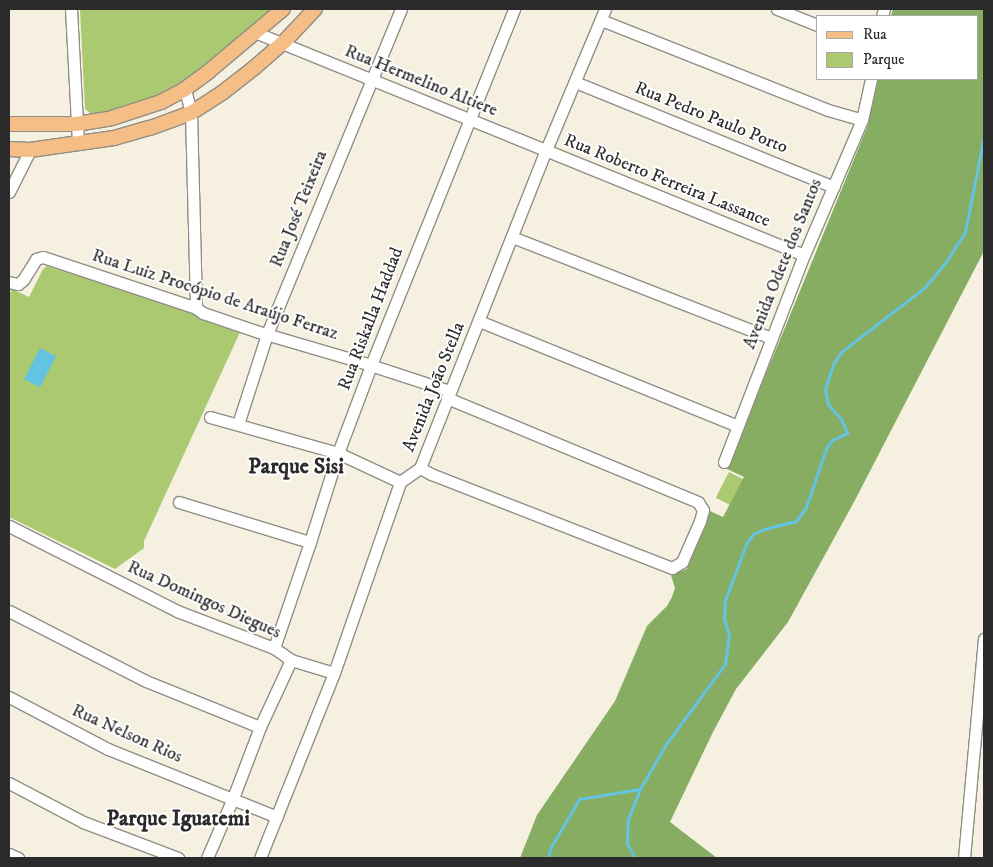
<!DOCTYPE html>
<html>
<head>
<meta charset="utf-8">
<style>
	body { margin:0 }
	#map { position:relative; width:993px; height:867px; overflow:hidden; background:#f5f0e0; font-family:"IM FELL DW Pica",serif }
	div>[style] { position:absolute }
	[style*='--x'] { left:calc(var(--x)*1px); top:calc(var(--y)*1px); width:calc(var(--w)*1px); rotate:calc(var(--a)*1deg) }
	.green>* { inset:0; background:#aac971; transform-origin:0 0 }
	.forest>* { inset:0; background:#87ad63 }
	.water>* { inset:0; background:#63c3e1; transform-origin:0 0 }
	.stream>* { height:3px; margin:-1.5px; padding:0 1.5px; transform-origin:1.5px; border-radius:1.5px; background:#63c3e1 }
	.roads { filter:drop-shadow(1px 0 #908e86) drop-shadow(-1px 0 #908e86) drop-shadow(0 1px #908e86) drop-shadow(0 -1px #908e86) }
	.minor>* { height:11px; margin:-5.5px; padding:0 5.5px; transform-origin:5.5px; border-radius:5.5px; background:#fff }
	.major>* { height:14px; margin:-7px; padding:0 7px; transform-origin:7px; border-radius:7px; background:#f6be87 }
	span { translate:-50% -50%; white-space:nowrap; text-align:center; line-height:1.15; -webkit-text-stroke:4px #fff; paint-order:stroke }
	.street-label { font-size:18px; color:#2b2b2b }
	.district-label { font-size:22px; color:#2b2b2b; font-weight:700 }
	.frame { position:absolute; inset:0; border:10px solid #2b2b2b; pointer-events:none }
	.legend { position:absolute; left:816px; top:15px; width:162px; height:65px; box-sizing:border-box; background:#fff; border:1px solid #aaa; margin:0; padding:6px 9px; list-style:none; font-size:15px; color:#2b2b2b }
	.legend li { display:flex; align-items:center; gap:10px; height:25px }
	.legend b { width:25px; border:1px solid #aaa }
</style>
</head>
<body>
<div id="map">
	<div class="green">
		<div style="clip-path:polygon(80px 9px,274px 9px,220px 54px,171px 89px,129px 106px,98px 114px,90px 113px,85px 109px)"></div>
		<div style="clip-path:polygon(47px 266px,242px 328px,144px 541px,144px 548px,115px 569px,9px 517px,9px 296px,12px 289px,29px 297px,43px 269px)"></div>
		<div style="left:729px;top:472px;width:16px;height:29px;rotate:27deg"></div>
	</div>
	<div class="forest">
		<div style="clip-path:polygon(893px 9px,984px 9px,984px 251px,854px 502px,788px 622px,736px 689px,713px 732px,670px 822px,717px 858px,520px 858px,537px 815px,615px 701px,647px 626px,667px 606px,672px 597px,675px 588px,671px 575px,687px 569px,710px 511px,723px 517px,744px 477px,727px 469px,868px 125px,878px 79px,977px 79px,977px 16px,891px 16px)"></div>
	</div>
	<div class="water">
		<div style="left:40px;top:348px;width:18px;height:35px;rotate:27deg"></div>
	</div>
	<div class="stream">
		<div style="--x:548;--y:858;--w:11;--a:-75"></div>
		<div style="--x:551;--y:847;--w:56;--a:-59.7"></div>
		<div style="--x:579;--y:799;--w:62;--a:-9.3"></div>
		<div style="--x:640;--y:789;--w:52;--a:-60"></div>
		<div style="--x:666;--y:744;--w:99;--a:-53.6"></div>
		<div style="--x:725;--y:664;--w:28;--a:-82"></div>
		<div style="--x:729;--y:636;--w:18;--a:-106"></div>
		<div style="--x:724;--y:619;--w:19;--a:-87"></div>
		<div style="--x:725;--y:600;--w:62;--a:-69.2"></div>
		<div style="--x:747;--y:542;--w:10;--a:-53"></div>
		<div style="--x:753;--y:534;--w:12;--a:-24"></div>
		<div style="--x:764;--y:529;--w:33;--a:-14"></div>
		<div style="--x:796;--y:521;--w:17;--a:-54"></div>
		<div style="--x:806;--y:507;--w:61;--a:-71"></div>
		<div style="--x:826;--y:449;--w:11;--a:-56"></div>
		<div style="--x:832;--y:440;--w:17;--a:-25"></div>
		<div style="--x:847;--y:433;--w:15;--a:-113"></div>
		<div style="--x:841;--y:419;--w:20;--a:-131"></div>
		<div style="--x:828;--y:404;--w:15;--a:-101"></div>
		<div style="--x:825;--y:389;--w:26;--a:-72"></div>
		<div style="--x:833;--y:364;--w:14;--a:-56"></div>
		<div style="--x:841;--y:352;--w:105;--a:-37.6"></div>
		<div style="--x:924;--y:288;--w:33;--a:-50"></div>
		<div style="--x:945;--y:263;--w:37;--a:-57"></div>
		<div style="--x:965;--y:232;--w:98;--a:-78.8"></div>
		<div style="--x:635;--y:858;--w:17;--a:-118"></div>
		<div style="--x:627;--y:843;--w:24;--a:-88"></div>
		<div style="--x:628;--y:819;--w:32;--a:-68"></div>
	</div>
	<div class="roads">
		<div class="minor">
			<div style="--x:71;--y:9;--w:135;--a:87"></div>
			<div style="--x:777;--y:9;--w:43;--a:21.8"></div>
			<div style="--x:882;--y:16;--w:7;--a:-74"></div>
			<div style="--x:601;--y:20;--w:244;--a:21.6"></div>
			<div style="--x:828;--y:110;--w:35;--a:16"></div>
			<div style="--x:257;--y:33;--w:590;--a:22.09"></div>
			<div style="--x:575;--y:82;--w:279;--a:22.1"></div>
			<div style="--x:185;--y:89;--w:25;--a:76"></div>
			<div style="--x:191;--y:113;--w:195;--a:88.5"></div>
			<div style="--x:9;--y:192;--w:47;--a:-63.4"></div>
			<div style="--x:512;--y:237;--w:278;--a:21.3"></div>
			<div style="--x:9;--y:282;--w:9;--a:13"></div>
			<div style="--x:18;--y:284;--w:6;--a:-39"></div>
			<div style="--x:23;--y:280;--w:25;--a:-58"></div>
			<div style="--x:36;--y:259;--w:7;--a:-16"></div>
			<div style="--x:43;--y:257;--w:161;--a:18.4"></div>
			<div style="--x:196;--y:308;--w:9;--a:36"></div>
			<div style="--x:203;--y:313;--w:59;--a:18.7"></div>
			<div style="--x:259;--y:332;--w:103;--a:16.3"></div>
			<div style="--x:358;--y:361;--w:97;--a:18.1"></div>
			<div style="--x:479;--y:321;--w:279;--a:22.1"></div>
			<div style="--x:210;--y:417;--w:133;--a:15.7"></div>
			<div style="--x:338;--y:453;--w:68;--a:25.1"></div>
			<div style="--x:238;--y:424;--w:95;--a:-72.1"></div>
			<div style="--x:267;--y:334;--w:352;--a:-67.6"></div>
			<div style="--x:724;--y:462;--w:222;--a:-68.9"></div>
			<div style="--x:804;--y:255;--w:147;--a:-66.8"></div>
			<div style="--x:862;--y:120;--w:42;--a:-77.6"></div>
			<div style="--x:420;--y:468;--w:13;--a:29"></div>
			<div style="--x:431;--y:474;--w:259;--a:21.3"></div>
			<div style="--x:672;--y:568;--w:12;--a:-31"></div>
			<div style="--x:682;--y:562;--w:45;--a:-66.3"></div>
			<div style="--x:700;--y:521;--w:11;--a:-75"></div>
			<div style="--x:703;--y:510;--w:9;--a:-122"></div>
			<div style="--x:698;--y:502;--w:272;--a:-157.5"></div>
			<div style="--x:179;--y:502;--w:137;--a:17"></div>
			<div style="--x:9;--y:526;--w:188;--a:26.8"></div>
			<div style="--x:177;--y:611;--w:104;--a:20.9"></div>
			<div style="--x:274;--y:648;--w:21;--a:35"></div>
			<div style="--x:291;--y:660;--w:45;--a:16.8"></div>
			<div style="--x:9;--y:611;--w:154;--a:27.1"></div>
			<div style="--x:146;--y:681;--w:123;--a:22"></div>
			<div style="--x:274;--y:648;--w:112;--a:-71.2"></div>
			<div style="--x:310;--y:542;--w:93;--a:-72.5"></div>
			<div style="--x:338;--y:453;--w:94;--a:-69.4"></div>
			<div style="--x:371;--y:365;--w:384;--a:-68.1"></div>
			<div style="--x:9;--y:697;--w:112;--a:27.7"></div>
			<div style="--x:108;--y:749;--w:182;--a:21.9"></div>
			<div style="--x:9;--y:783;--w:84;--a:27.8"></div>
			<div style="--x:83;--y:822;--w:102;--a:20.8"></div>
			<div style="--x:9;--y:854;--w:10;--a:24"></div>
			<div style="--x:207;--y:858;--w:65;--a:-66.6"></div>
			<div style="--x:233;--y:798;--w:76;--a:-69.2"></div>
			<div style="--x:260;--y:727;--w:74;--a:-65.2"></div>
			<div style="--x:260;--y:858;--w:199;--a:-68.2"></div>
			<div style="--x:334;--y:673;--w:202;--a:-70.9"></div>
			<div style="--x:400;--y:482;--w:24;--a:-35"></div>
			<div style="--x:420;--y:468;--w:342;--a:-68.4"></div>
			<div style="--x:546;--y:150;--w:153;--a:-67.3"></div>
			<div style="--x:964;--y:858;--w:220;--a:-84.8"></div>
		</div>
		<div class="major">
			<div style="--x:9;--y:124;--w:67;--a:0"></div>
			<div style="--x:76;--y:124;--w:36;--a:-9"></div>
			<div style="--x:112;--y:118;--w:52;--a:-18.1"></div>
			<div style="--x:161;--y:102;--w:27;--a:-28"></div>
			<div style="--x:185;--y:89;--w:29;--a:-36"></div>
			<div style="--x:208;--y:72;--w:98;--a:-40"></div>
			<div style="--x:9;--y:149;--w:21;--a:3"></div>
			<div style="--x:30;--y:150;--w:85;--a:-8.1"></div>
			<div style="--x:114;--y:138;--w:37;--a:-16"></div>
			<div style="--x:150;--y:128;--w:44;--a:-20.1"></div>
			<div style="--x:191;--y:113;--w:37;--a:-33"></div>
			<div style="--x:222;--y:93;--w:41;--a:-38"></div>
			<div style="--x:254;--y:68;--w:38;--a:-41"></div>
			<div style="--x:283;--y:43;--w:47;--a:-46.7"></div>
		</div>
	</div>
	<div class="street-label">
		<span style="left:421px;top:81px;rotate:22deg">Rua Hermelino Altiere</span>
		<span style="left:711px;top:118px;rotate:22deg">Rua Pedro Paulo Porto</span>
		<span style="left:667px;top:181px;rotate:22deg">Rua Roberto Ferreira Lassance</span>
		<span style="left:299px;top:209px;rotate:-68deg">Rua José Teixeira</span>
		<span style="left:783px;top:264px;rotate:-68deg">Avenida Odete dos Santos</span>
		<span style="left:215px;top:295px;rotate:18deg">Rua Luiz Procópio de Araújo Ferraz</span>
		<span style="left:371px;top:319px;rotate:-69deg">Rua Riskalla Haddad</span>
		<span style="left:434px;top:387px;rotate:-68deg">Avenida João Stella</span>
		<span style="left:204px;top:600px;rotate:24deg">Rua Domingos Diegues</span>
		<span style="left:127px;top:734px;rotate:24deg">Rua Nelson Rios</span>
	</div>
	<div class="district-label">
		<span style="left:296px;top:467px">Parque Sisi</span>
		<span style="left:178px;top:819px">Parque Iguatemi</span>
	</div>
	<div class="frame"></div>
	<ul class="legend">
	<li><b style="height:6px;background:#f6be87"></b>Rua</li>
	<li><b style="height:14px;background:#aac971"></b>Parque</li>
	</ul>
</div>
</body>
</html>
